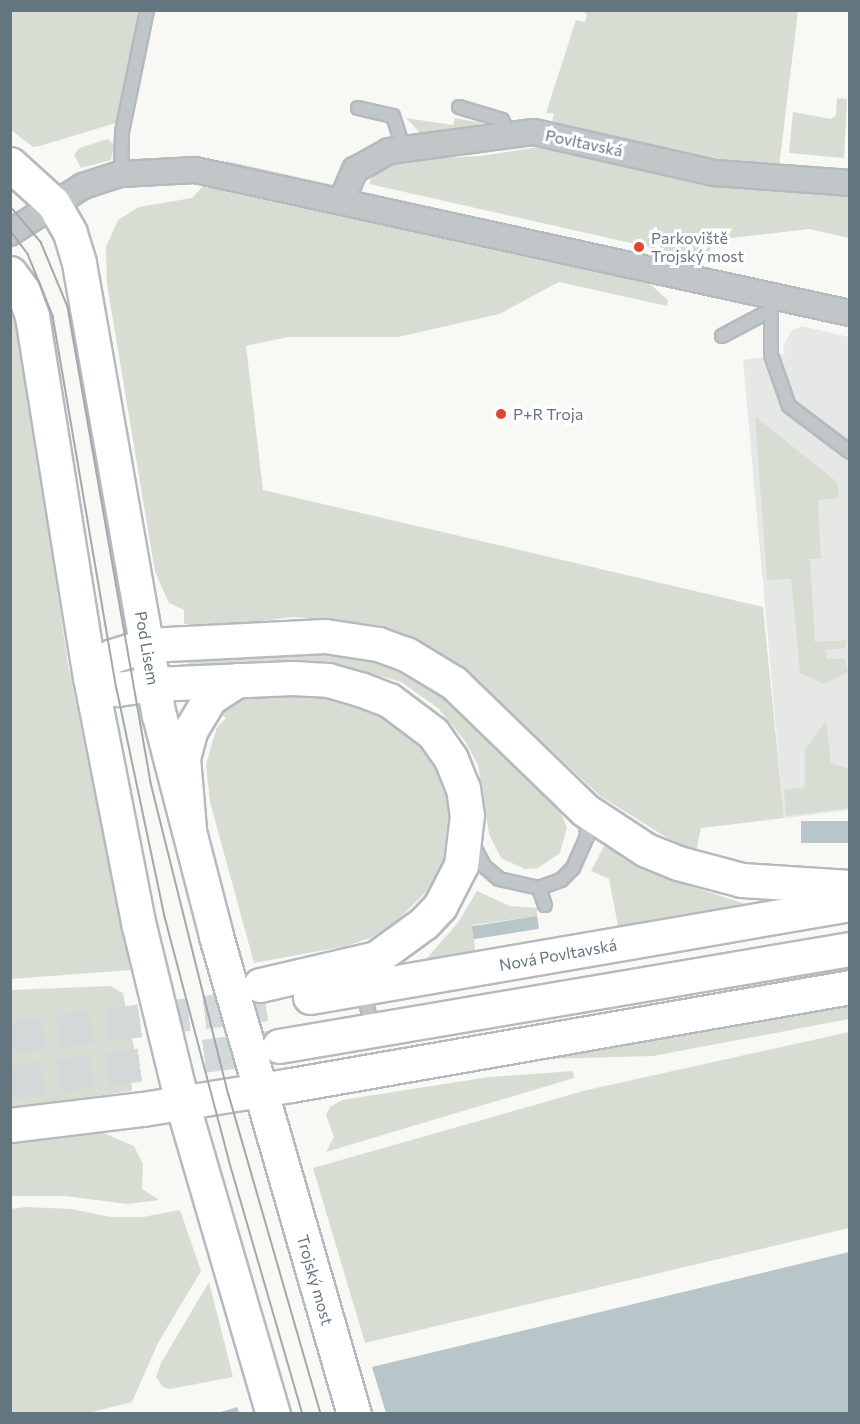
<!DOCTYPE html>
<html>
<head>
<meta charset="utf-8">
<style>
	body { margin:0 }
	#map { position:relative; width:860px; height:1424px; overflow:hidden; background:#f8f8f5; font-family:Commissioner,sans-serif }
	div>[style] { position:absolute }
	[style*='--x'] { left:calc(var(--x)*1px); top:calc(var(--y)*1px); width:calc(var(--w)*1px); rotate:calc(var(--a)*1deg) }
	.built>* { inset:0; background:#e6e8e6 }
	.green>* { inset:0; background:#d8ddd4 }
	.water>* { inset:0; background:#b8c6c9; transform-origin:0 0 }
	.pier>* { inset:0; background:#f8f8f5 }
	.highway-tunnel>* { height:33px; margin-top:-16.5px; transform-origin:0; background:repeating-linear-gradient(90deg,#d3d8d8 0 33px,transparent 0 49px) }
	.roads { filter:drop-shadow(2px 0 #b4babe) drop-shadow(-2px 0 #b4babe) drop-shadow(0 2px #b4babe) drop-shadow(0 -2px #b4babe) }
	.lane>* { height:12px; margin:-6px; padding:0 6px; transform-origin:6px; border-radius:6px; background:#c1c6c9 }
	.street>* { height:24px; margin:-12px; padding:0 12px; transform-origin:12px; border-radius:12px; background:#c1c6c9 }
	.secondary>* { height:33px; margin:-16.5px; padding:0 16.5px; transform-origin:16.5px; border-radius:16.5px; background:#fff }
	.highway>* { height:33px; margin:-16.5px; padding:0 16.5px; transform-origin:16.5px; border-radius:16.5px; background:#fff }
	.tram>* { height:1.5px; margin:-0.75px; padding:0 0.75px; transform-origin:0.75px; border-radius:0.75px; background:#a0a9ad }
	.dots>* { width:16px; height:16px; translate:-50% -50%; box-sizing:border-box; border:3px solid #fff; border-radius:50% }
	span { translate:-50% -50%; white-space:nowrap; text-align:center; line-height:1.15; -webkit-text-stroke:6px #fff; paint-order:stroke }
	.street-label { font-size:16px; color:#637680 }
	.poi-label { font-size:16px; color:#637680 }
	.left { translate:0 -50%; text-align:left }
	.frame { position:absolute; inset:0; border:12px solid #637680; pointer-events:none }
</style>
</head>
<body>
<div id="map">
	<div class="built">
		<div style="clip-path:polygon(802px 326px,849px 337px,849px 810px,784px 818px,743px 360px,785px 354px,783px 346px,791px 331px)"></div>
	</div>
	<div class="green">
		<div style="clip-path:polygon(10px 11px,138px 11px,119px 122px,40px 146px,33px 147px,11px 130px)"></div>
		<div style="clip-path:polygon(582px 11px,798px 11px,779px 167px,647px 149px,552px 123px,554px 113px,546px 113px,576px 20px,585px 22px,587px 14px)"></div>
		<div style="clip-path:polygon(837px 98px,847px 99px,844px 158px,789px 153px,793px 112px,831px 119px,836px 115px)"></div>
		<div style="clip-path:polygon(406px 118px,453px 125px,455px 118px,482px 123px,480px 130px,426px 139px)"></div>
		<div style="clip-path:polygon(108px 139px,114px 145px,111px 160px,81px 168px,74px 155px,79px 148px)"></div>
		<div style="clip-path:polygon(539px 147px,584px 157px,599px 151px,709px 177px,838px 196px,849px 167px,849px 238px,809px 229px,714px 240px,706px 260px,369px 184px,374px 171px,389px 161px,481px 156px)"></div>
		<div style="clip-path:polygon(226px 161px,607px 246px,668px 300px,667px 306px,559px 282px,499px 314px,398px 337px,288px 337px,246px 346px,263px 490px,763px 607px,784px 818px,701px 828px,696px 851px,669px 839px,600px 796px,464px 668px,408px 635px,380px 626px,293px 617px,223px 626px,184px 624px,184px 610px,169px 603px,155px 572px,107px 284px,106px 247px,118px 220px,139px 207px,192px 198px)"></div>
		<div style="clip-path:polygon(10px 309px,20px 335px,68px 664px,131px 970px,11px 979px)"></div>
		<div style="clip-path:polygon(755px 416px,838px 483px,839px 498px,818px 500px,821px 559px,810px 559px,815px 642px,847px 640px,845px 648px,826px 650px,827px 659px,845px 659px,848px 672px,824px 684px,800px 673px,791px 579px,767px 580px)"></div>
		<div style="clip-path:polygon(296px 650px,355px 655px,382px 662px,442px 696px,556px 803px,567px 827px,560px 853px,538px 868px,525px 869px,501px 858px,489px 834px,478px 765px,465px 741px,438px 708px,401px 682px,327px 661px,188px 670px,187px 659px)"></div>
		<div style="clip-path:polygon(260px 691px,304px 692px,351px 701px,391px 716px,421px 738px,440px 766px,455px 826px,442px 876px,395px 923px,373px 937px,347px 946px,254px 963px,210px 802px,206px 764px,217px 727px,226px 718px,218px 711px,235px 699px)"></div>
		<div style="clip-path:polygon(826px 720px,831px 763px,849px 769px,849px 808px,786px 816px,784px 790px,805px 787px,805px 750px)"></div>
		<div style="clip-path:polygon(604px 846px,671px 880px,746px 904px,618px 926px,609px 879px,591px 871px)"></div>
		<div style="clip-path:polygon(477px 891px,510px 906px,537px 908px,537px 916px,473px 925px,475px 951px,426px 959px,457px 924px)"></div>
		<div style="clip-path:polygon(110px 986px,123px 993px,138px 1067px,131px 1075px,132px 1091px,11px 1108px,11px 990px)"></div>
		<div style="clip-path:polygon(849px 1004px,849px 1019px,653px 1056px,511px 1060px)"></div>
		<div style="clip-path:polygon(849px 1032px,849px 1228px,365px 1343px,313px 1168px,587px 1090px)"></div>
		<div style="clip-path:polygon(573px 1071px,574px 1078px,326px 1152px,334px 1137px,326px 1115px,330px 1107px,342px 1100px,489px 1077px)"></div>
		<div style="clip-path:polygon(99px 1131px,134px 1146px,143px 1164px,142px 1189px,159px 1200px,127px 1204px,65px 1196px,11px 1196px,10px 1141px)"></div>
		<div style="clip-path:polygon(26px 1207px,71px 1209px,111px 1217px,143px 1217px,180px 1210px,201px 1271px,158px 1343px,132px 1402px,88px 1413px,11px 1413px,11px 1209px)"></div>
		<div style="clip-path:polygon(209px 1282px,233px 1377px,170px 1389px,163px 1387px,156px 1377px,161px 1363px)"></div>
	</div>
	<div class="water">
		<div style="left:849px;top:821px;width:22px;height:48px;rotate:90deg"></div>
		<div style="left:537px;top:916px;width:13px;height:66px;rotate:81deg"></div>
		<div style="clip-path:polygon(849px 1252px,849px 1413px,214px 1414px,372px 1367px)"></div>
	</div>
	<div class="pier">
		<div style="clip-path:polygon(371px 1364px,386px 1413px,239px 1414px,237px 1404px)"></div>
	</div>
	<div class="highway-tunnel">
		<div style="--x:10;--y:1037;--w:258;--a:-7.3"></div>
		<div style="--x:10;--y:1082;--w:268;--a:-7.7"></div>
	</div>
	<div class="roads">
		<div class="lane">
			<div style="--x:459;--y:107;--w:45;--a:16.8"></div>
			<div style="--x:502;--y:120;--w:18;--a:63"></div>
			<div style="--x:358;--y:108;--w:36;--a:13"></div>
			<div style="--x:393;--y:116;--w:35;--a:72"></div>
			<div style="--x:121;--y:174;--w:42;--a:-88.6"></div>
			<div style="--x:122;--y:132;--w:125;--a:-78.4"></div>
			<div style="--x:771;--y:295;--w:60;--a:90"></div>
			<div style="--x:771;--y:355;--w:54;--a:70.6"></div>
			<div style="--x:789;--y:406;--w:76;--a:37"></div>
			<div style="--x:722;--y:336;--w:55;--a:-28"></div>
			<div style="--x:472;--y:843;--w:26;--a:62"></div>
			<div style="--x:484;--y:866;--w:20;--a:41"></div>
			<div style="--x:499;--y:879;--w:41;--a:12.7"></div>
			<div style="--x:539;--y:888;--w:23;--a:-20"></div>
			<div style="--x:561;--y:880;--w:17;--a:-45"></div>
			<div style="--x:573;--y:868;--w:35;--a:-66"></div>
			<div style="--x:587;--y:836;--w:20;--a:-93"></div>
			<div style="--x:539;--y:888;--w:18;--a:71"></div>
			<div style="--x:363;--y:989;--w:39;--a:77"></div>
		</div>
		<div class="street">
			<div style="--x:342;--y:200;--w:33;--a:-67"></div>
			<div style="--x:355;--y:170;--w:39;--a:-29"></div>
			<div style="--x:389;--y:151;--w:146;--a:-7.5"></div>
			<div style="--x:534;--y:132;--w:186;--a:12.8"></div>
			<div style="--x:715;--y:173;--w:135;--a:4.2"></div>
			<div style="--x:10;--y:233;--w:87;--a:-32.8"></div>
			<div style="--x:83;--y:186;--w:40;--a:-18"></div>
			<div style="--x:121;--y:174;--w:74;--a:-3.1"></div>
			<div style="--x:195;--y:170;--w:670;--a:12.32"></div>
		</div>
		<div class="secondary">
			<div style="--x:10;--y:164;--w:58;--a:42.2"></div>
			<div style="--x:53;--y:203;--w:34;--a:60"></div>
			<div style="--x:70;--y:233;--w:31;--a:73"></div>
			<div style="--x:79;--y:263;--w:459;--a:80"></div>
			<div style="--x:159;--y:715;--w:228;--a:75.5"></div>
			<div style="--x:216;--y:936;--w:498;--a:73.9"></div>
			<div style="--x:10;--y:273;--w:22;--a:54"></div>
			<div style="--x:23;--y:291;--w:27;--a:70"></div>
			<div style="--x:32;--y:316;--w:366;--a:80.9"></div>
			<div style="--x:90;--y:677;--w:254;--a:78.9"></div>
			<div style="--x:139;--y:926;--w:182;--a:76.3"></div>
			<div style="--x:182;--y:1103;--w:324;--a:73.7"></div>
			<div style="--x:90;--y:677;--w:30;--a:-44"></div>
			<div style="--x:112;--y:656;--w:37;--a:-17"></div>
			<div style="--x:90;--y:677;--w:30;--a:24"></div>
			<div style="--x:117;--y:689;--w:37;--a:-8"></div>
		</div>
		<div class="highway">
			<div style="--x:147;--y:645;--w:178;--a:-2.9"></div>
			<div style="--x:325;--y:636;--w:54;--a:8.6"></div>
			<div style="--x:378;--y:644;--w:30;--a:20"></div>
			<div style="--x:406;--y:654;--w:56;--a:31.1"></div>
			<div style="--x:454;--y:683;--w:182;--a:44.1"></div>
			<div style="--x:585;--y:810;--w:73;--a:33.3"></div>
			<div style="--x:646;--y:850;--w:35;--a:22"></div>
			<div style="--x:678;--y:863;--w:66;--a:14.9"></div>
			<div style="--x:742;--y:880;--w:108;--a:3.7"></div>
			<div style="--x:154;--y:684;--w:138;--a:-2.5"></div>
			<div style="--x:292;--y:678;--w:36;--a:3"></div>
			<div style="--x:328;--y:680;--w:33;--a:16"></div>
			<div style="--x:360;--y:689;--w:31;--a:21"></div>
			<div style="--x:389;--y:700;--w:55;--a:36.9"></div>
			<div style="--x:433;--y:733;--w:32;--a:55"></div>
			<div style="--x:451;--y:759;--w:31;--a:68"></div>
			<div style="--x:463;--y:788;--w:27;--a:82"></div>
			<div style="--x:467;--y:815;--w:50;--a:96.8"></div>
			<div style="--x:461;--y:865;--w:46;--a:117.1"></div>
			<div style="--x:440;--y:906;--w:23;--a:133"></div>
			<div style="--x:424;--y:923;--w:59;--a:143.9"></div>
			<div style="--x:376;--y:958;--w:119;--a:166.9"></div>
			<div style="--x:189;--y:829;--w:71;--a:-94.8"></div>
			<div style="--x:183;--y:758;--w:28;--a:-75"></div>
			<div style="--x:190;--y:731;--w:39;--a:-59"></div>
			<div style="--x:210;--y:698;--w:33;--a:-33"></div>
			<div style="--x:310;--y:997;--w:548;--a:-9.77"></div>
			<div style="--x:279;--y:1046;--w:579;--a:-9.64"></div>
			<div style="--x:10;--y:1125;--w:134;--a:-6.9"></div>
			<div style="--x:143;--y:1109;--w:150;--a:-9.2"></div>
			<div style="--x:291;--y:1085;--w:568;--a:-9.94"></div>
		</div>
	</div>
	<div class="tram">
		<div style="--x:10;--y:206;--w:48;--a:49.3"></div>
		<div style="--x:41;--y:242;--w:70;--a:67.4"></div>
		<div style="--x:68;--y:307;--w:483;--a:80.1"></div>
		<div style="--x:151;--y:783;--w:322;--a:76"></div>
		<div style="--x:229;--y:1095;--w:332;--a:73.9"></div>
		<div style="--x:10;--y:230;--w:30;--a:53"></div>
		<div style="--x:28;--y:254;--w:67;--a:68"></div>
		<div style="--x:53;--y:316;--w:378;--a:80.3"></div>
		<div style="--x:117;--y:689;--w:233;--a:78.1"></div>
		<div style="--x:165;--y:917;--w:251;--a:75.2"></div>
		<div style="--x:229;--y:1160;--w:265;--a:73.8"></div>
	</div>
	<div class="dots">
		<div style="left:639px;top:247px;background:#e1452c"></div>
		<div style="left:501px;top:414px;background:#e1452c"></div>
	</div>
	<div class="street-label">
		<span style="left:584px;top:143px;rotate:12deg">Povltavská</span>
		<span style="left:147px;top:648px;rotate:80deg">Pod Lisem</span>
		<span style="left:558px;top:955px;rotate:-10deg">Nová Povltavská</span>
		<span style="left:315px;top:1280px;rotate:74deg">Trojský most</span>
	</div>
	<div class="poi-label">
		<span class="left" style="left:651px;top:247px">Parkoviště<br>Trojský most</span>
		<span class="left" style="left:513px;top:414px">P+R Troja</span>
	</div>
	<div class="frame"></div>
</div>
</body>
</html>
